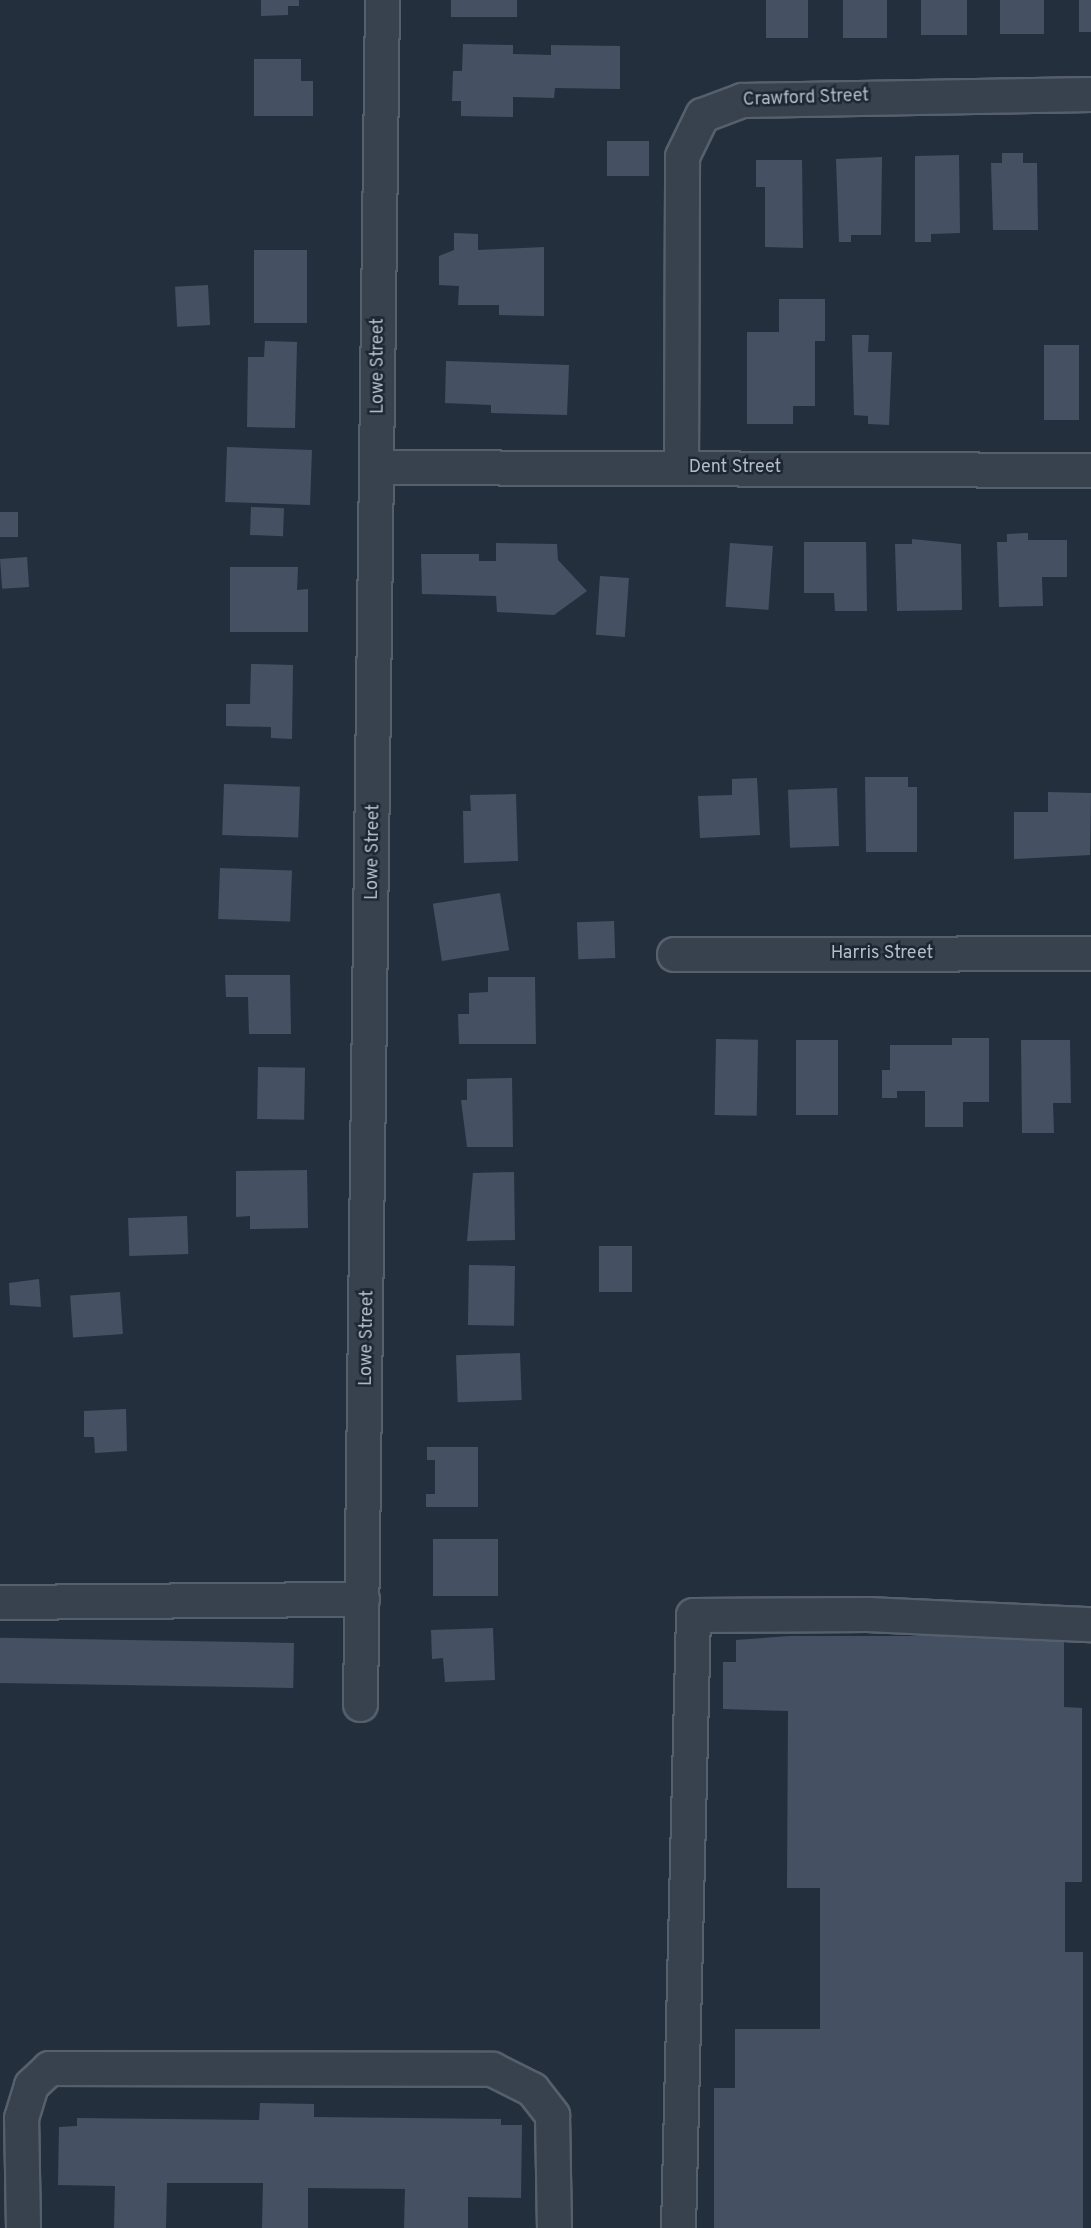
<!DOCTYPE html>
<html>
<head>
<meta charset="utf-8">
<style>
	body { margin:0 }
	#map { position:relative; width:1091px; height:2228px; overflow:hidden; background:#242f3e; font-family:Overpass,sans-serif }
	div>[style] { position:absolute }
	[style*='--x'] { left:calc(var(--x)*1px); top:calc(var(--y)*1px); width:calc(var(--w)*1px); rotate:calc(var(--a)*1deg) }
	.building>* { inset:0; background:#455162; transform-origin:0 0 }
	.roads { filter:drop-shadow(2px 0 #565f6c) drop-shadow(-2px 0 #565f6c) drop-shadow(0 2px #565f6c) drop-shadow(0 -2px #565f6c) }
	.minor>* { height:33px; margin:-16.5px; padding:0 16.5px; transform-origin:16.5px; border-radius:16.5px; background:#38414e }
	span { translate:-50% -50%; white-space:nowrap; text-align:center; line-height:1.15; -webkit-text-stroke:5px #1d2633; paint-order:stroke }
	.street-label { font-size:18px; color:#b4bcc9 }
</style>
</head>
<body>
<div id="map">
	<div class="building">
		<div style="clip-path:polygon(261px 0,299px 0,299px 6px,288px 6px,288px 15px,261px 16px)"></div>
		<div style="left:451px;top:0;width:66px;height:17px"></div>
		<div style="left:766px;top:0;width:42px;height:38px"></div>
		<div style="left:843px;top:0;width:44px;height:38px"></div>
		<div style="left:921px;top:0;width:46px;height:35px"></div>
		<div style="left:1000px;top:0;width:44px;height:34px"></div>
		<div style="left:1079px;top:0;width:12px;height:32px"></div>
		<div style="clip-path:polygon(463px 44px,513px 45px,513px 54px,551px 55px,551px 45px,620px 46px,620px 89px,555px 88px,554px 98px,513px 97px,513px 117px,461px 116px,461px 101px,452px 101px,453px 71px,462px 71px)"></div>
		<div style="clip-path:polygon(254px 59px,301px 59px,301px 81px,313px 81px,313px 116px,254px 116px)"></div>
		<div style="left:649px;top:141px;width:35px;height:42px;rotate:90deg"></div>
		<div style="clip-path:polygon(1002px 153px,1023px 153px,1023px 163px,1037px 163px,1038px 230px,993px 230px,991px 163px,1002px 163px)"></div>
		<div style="clip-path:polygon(959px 155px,960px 233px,931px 234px,931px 242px,915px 242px,915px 156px)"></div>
		<div style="clip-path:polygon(882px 157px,881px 235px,851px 235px,851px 242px,839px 242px,836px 159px)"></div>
		<div style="clip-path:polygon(756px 160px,802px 160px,803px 248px,765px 247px,765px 187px,756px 187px)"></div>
		<div style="clip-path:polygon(454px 233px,478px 234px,478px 250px,544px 247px,544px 316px,499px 315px,499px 305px,458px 305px,459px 286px,439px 285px,439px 256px,454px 250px)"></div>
		<div style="left:254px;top:250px;width:53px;height:73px"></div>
		<div style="left:208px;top:285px;width:40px;height:33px;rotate:87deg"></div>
		<div style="clip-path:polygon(779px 299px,825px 299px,825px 341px,815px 341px,815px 406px,793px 406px,793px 424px,747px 424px,747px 332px,779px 332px)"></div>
		<div style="clip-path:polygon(852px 335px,869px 335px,868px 352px,892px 352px,889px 425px,868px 424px,868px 416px,854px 415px)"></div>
		<div style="clip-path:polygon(265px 341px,297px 342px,295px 428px,247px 427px,248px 357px,264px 357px)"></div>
		<div style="left:1044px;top:345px;width:35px;height:75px"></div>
		<div style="clip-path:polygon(446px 361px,569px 365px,567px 415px,491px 413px,491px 405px,445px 403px)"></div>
		<div style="left:227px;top:447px;width:85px;height:55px;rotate:2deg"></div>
		<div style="left:251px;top:507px;width:33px;height:28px;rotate:2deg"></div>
		<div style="left:0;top:512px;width:18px;height:25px"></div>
		<div style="clip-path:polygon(1028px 533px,1028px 540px,1067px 540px,1067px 577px,1042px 577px,1043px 606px,999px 607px,997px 542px,1007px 542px,1007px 534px)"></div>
		<div style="clip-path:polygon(912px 539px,961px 544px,962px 610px,897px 611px,895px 544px,912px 544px)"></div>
		<div style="clip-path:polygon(804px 542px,866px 542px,867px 611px,835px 611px,834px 593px,804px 593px)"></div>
		<div style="clip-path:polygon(496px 543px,557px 544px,558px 560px,587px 591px,554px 615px,497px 612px,496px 596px,422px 594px,421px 554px,479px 554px,479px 561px,496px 561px)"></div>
		<div style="left:730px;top:543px;width:43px;height:64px;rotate:4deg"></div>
		<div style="left:27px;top:557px;width:30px;height:27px;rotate:86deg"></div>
		<div style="clip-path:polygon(230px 567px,298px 567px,297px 590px,308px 589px,308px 632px,230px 632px)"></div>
		<div style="left:600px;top:576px;width:29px;height:59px;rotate:4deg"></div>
		<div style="clip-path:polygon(251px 664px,293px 665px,292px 739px,271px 738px,271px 727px,226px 726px,226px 704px,250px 704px)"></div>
		<div style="clip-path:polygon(865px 777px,908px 777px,908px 787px,917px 787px,917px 852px,866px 852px)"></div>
		<div style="clip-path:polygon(757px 778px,760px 835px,700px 838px,698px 796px,732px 795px,732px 779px)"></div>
		<div style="left:224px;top:784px;width:76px;height:51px;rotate:2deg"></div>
		<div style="left:837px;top:788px;width:58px;height:49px;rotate:88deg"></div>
		<div style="clip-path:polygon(1048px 792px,1091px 793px,1090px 855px,1014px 859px,1014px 812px,1048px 812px)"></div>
		<div style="clip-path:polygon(516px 794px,518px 861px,464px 863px,463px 811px,471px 811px,470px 795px)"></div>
		<div style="left:220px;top:868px;width:72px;height:51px;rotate:2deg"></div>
		<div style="left:500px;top:893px;width:58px;height:68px;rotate:81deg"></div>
		<div style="left:614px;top:921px;width:37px;height:37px;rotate:88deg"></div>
		<div style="clip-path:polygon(225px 975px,290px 975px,291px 1034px,249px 1034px,248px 997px,226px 997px)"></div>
		<div style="clip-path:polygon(488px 977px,535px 977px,536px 1044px,459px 1044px,458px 1014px,469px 1014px,469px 993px,488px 992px)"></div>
		<div style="clip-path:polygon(952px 1038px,989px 1038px,989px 1102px,963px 1102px,963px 1127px,925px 1127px,925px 1091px,897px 1091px,897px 1098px,882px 1098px,882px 1070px,890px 1070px,890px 1045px,952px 1045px)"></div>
		<div style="left:716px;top:1039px;width:42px;height:76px;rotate:1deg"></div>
		<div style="left:796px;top:1040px;width:42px;height:75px"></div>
		<div style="clip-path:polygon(1021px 1040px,1070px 1040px,1071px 1103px,1053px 1103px,1054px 1133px,1022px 1133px)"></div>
		<div style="left:258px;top:1067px;width:47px;height:52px;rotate:1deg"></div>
		<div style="clip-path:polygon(512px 1078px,513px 1147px,467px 1147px,461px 1100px,467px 1100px,467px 1079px)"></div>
		<div style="clip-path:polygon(307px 1170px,308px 1228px,250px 1229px,250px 1216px,236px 1217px,236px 1171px)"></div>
		<div style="clip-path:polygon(514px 1172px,515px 1240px,467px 1241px,473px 1173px)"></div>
		<div style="left:187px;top:1216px;width:38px;height:59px;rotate:88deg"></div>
		<div style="left:599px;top:1246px;width:33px;height:46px"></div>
		<div style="left:469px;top:1265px;width:46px;height:60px;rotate:1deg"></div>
		<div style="clip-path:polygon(39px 1279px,41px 1307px,10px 1305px,9px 1283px)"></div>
		<div style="left:120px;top:1292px;width:42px;height:50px;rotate:86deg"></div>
		<div style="left:520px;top:1353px;width:47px;height:64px;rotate:88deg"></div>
		<div style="clip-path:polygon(126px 1409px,127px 1451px,95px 1453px,94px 1437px,84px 1437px,84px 1411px)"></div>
		<div style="clip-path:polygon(427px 1447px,478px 1447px,478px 1507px,426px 1507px,426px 1494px,435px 1494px,435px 1460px,427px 1460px)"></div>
		<div style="left:433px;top:1539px;width:65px;height:57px"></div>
		<div style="clip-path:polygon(493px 1628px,495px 1680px,445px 1682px,443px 1658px,432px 1659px,431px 1630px)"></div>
		<div style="clip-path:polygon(789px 1636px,1064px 1636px,1064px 1707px,1082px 1708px,1082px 1882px,1065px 1882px,1065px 1952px,1083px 1952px,1083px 2228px,714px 2228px,714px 2088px,735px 2088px,735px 2029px,820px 2029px,820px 1888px,787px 1888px,788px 1711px,723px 1709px,723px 1662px,736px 1662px,736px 1640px)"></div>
		<div style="left:294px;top:1643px;width:45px;height:294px;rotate:91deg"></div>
		<div style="clip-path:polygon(260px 2103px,314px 2104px,314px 2117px,501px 2119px,501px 2125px,522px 2125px,521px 2198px,468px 2197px,468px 2228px,404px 2228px,405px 2189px,308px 2188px,308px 2228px,262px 2228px,263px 2183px,167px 2183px,166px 2228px,114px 2228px,115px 2186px,58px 2185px,59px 2127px,77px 2126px,77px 2118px,259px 2120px)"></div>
	</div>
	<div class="roads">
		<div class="minor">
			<div style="--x:378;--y:467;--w:713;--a:0.24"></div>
			<div style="--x:681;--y:468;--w:312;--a:-89.8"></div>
			<div style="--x:682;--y:156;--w:46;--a:-64"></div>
			<div style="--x:702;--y:115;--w:43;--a:-20.6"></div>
			<div style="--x:742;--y:100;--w:349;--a:-1"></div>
			<div style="--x:674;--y:954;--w:417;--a:-0.1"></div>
			<div style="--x:0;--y:1602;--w:362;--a:-0.5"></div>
			<div style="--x:360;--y:1704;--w:1704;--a:-89.26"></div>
			<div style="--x:23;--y:2228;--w:110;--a:-91"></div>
			<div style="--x:21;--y:2118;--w:34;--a:-73"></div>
			<div style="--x:31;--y:2085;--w:25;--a:-43"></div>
			<div style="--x:49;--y:2068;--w:443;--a:0.1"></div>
			<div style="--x:492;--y:2069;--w:45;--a:26.6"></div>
			<div style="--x:532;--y:2089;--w:33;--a:52"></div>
			<div style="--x:552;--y:2115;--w:113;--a:89"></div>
			<div style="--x:678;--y:2228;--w:613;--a:-88.6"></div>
			<div style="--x:693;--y:1615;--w:174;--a:-0.3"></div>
			<div style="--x:867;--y:1614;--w:224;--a:2.6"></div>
		</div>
	</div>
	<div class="street-label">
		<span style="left:806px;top:99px;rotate:-2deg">Crawford Street</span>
		<span style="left:379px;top:366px;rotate:-90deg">Lowe Street</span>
		<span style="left:735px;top:468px">Dent Street</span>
		<span style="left:374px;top:852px;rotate:-89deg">Lowe Street</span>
		<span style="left:882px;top:954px">Harris Street</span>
		<span style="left:368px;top:1338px;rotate:-89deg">Lowe Street</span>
	</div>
</div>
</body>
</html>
